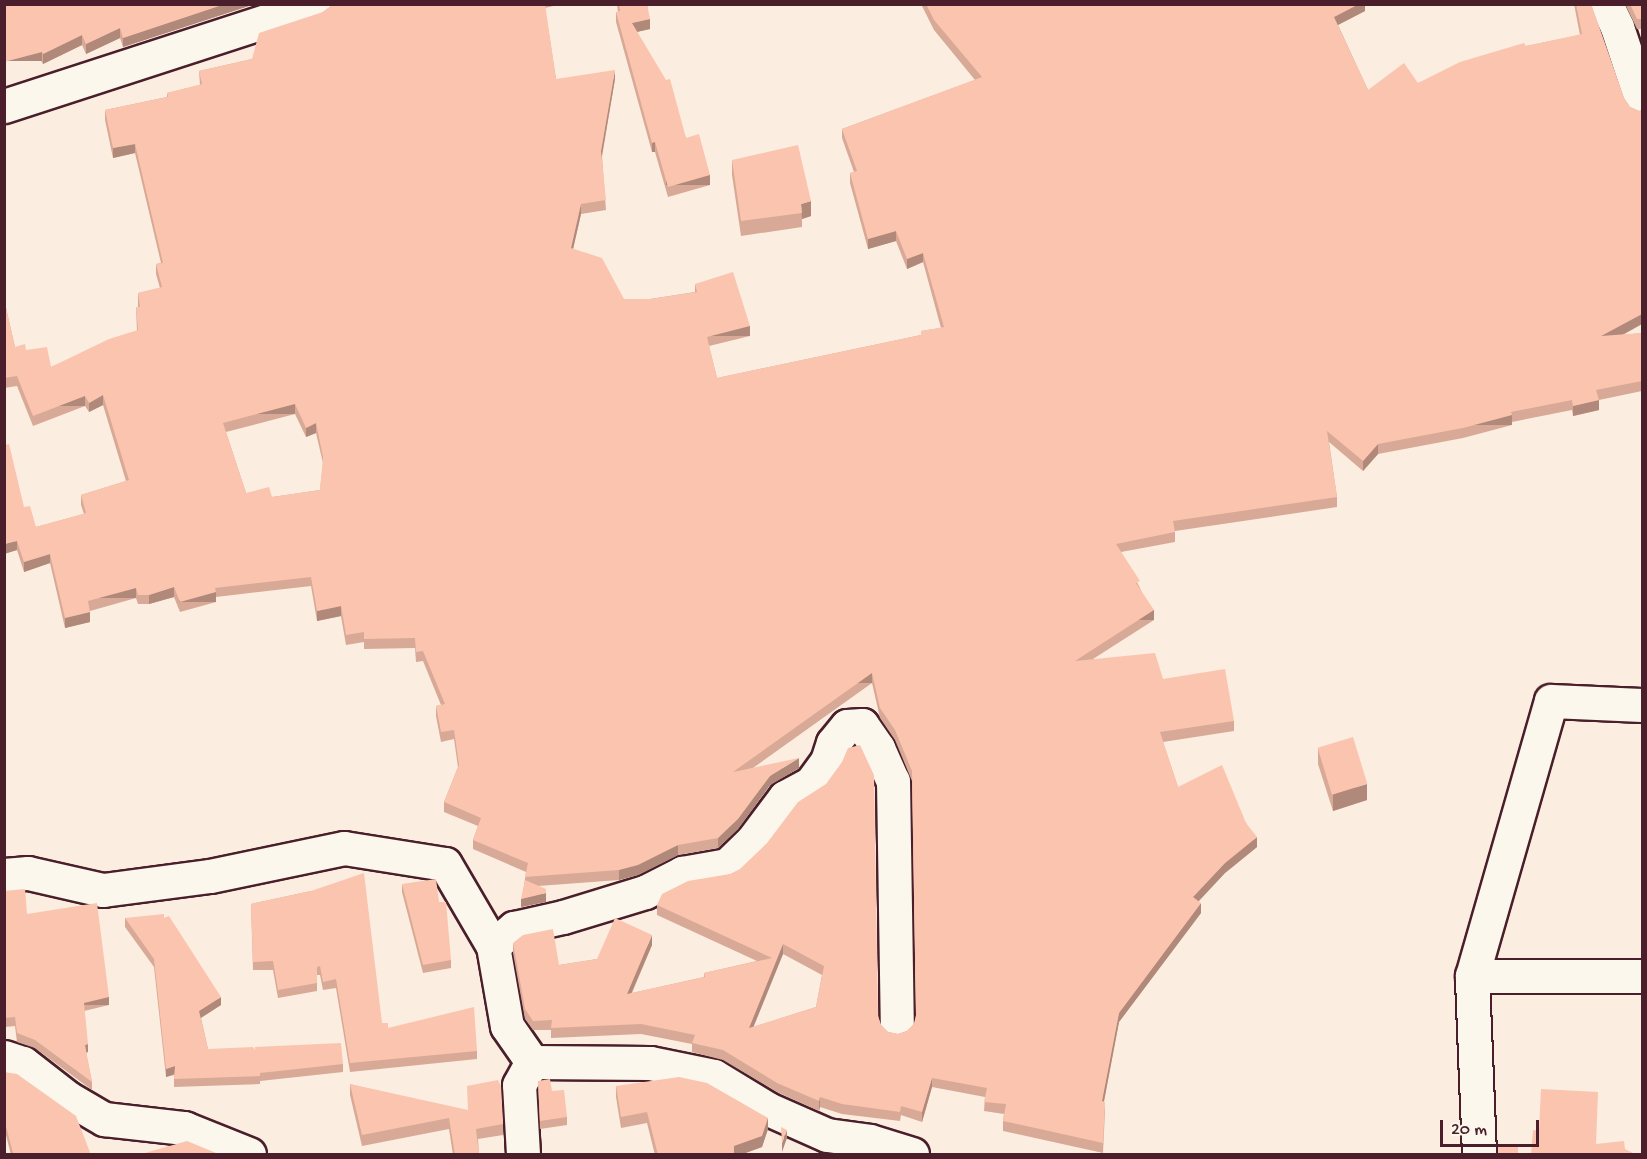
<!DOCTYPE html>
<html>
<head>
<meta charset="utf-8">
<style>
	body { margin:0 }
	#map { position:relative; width:1647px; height:1159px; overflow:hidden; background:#fbede0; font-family:"Gochi Hand",sans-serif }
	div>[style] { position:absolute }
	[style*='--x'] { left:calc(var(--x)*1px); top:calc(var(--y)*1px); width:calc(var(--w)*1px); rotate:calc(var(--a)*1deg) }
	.roads { filter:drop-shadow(2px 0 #4a1f2b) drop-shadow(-2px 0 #4a1f2b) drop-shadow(0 2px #4a1f2b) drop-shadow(0 -2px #4a1f2b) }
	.street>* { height:33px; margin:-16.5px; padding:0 16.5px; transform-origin:16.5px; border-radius:16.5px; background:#fbf7ec }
	.wall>* { inset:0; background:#d8a996 }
	.shaded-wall>* { inset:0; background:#b0897a; transform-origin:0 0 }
	.building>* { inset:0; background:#fbc4ae; transform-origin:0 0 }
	span { translate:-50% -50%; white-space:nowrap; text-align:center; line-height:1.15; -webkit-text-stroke:5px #fbf7ec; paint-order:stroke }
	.frame { position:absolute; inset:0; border:6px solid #4a1f2b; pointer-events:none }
	.scale { position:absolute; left:1440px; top:1120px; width:99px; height:27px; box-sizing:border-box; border:3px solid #4a1f2b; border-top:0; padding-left:8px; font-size:18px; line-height:21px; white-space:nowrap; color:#4a1f2b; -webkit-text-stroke:4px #fbf7ec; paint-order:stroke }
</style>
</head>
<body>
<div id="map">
	<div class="roads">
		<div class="street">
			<div style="--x:1606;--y:4;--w:25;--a:64"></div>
			<div style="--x:1617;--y:27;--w:79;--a:71.6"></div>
			<div style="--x:4;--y:106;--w:329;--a:-18"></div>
			<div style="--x:4;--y:875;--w:24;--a:-5"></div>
			<div style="--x:28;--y:873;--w:77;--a:12.8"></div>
			<div style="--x:103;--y:890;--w:108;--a:-7.5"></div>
			<div style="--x:210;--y:876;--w:137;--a:-11.8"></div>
			<div style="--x:344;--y:848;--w:102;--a:9"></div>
			<div style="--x:445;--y:864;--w:95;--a:59.7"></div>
			<div style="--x:493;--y:946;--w:81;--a:80.1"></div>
			<div style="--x:507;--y:1026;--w:44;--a:55.2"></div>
			<div style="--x:532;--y:1062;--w:118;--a:0.5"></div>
			<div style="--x:650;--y:1063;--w:65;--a:11.5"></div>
			<div style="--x:714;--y:1076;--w:63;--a:31.4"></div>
			<div style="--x:768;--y:1109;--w:64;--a:23.8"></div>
			<div style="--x:827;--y:1135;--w:43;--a:7.9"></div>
			<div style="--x:870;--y:1141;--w:44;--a:17.2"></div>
			<div style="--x:493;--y:946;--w:28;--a:-41"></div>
			<div style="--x:514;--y:928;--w:50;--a:-12.7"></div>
			<div style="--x:563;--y:917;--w:86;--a:-17"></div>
			<div style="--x:645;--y:892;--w:42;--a:-27.2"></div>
			<div style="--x:682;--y:873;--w:46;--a:-10.1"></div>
			<div style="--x:727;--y:865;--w:35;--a:-44"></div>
			<div style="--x:752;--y:841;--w:55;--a:-53.1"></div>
			<div style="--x:785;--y:797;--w:30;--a:-28"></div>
			<div style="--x:811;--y:783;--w:27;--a:-54"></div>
			<div style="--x:827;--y:761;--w:19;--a:-72"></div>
			<div style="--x:833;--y:743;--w:22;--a:-51"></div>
			<div style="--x:847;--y:726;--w:15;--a:-4"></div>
			<div style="--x:862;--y:725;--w:28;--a:55"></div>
			<div style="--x:878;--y:748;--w:36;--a:66"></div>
			<div style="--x:893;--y:781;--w:244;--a:89.1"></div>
			<div style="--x:1472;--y:976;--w:286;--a:-74"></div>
			<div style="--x:1551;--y:701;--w:91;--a:2.5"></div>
			<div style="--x:4;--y:1057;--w:20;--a:18"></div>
			<div style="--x:23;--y:1063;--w:57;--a:37.9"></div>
			<div style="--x:68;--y:1098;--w:42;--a:30.3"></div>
			<div style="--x:104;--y:1119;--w:81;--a:6.4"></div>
			<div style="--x:184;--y:1128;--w:70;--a:21.8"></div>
			<div style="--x:523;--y:1154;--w:69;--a:-93.3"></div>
			<div style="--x:519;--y:1085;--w:26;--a:-61"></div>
			<div style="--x:1479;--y:1154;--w:178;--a:-92.3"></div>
			<div style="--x:1472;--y:976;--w:170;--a:0"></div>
		</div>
	</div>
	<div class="wall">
		<div style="clip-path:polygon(4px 4px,255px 4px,123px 47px,120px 38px,86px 54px,82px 45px,43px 64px)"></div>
		<div style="clip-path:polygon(evenodd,332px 4px,562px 4px,545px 8px,556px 79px,615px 79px,602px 157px,606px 210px,581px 214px,573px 249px,624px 299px,650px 299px,695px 292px,695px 284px,750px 336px,709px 346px,717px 378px,921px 335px,921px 331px,941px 328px,923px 262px,907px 269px,896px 241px,868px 249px,850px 183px,850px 173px,854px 172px,842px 138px,842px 129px,975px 80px,934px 30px,921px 4px,1365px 4px,1365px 11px,1338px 25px,1368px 90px,1418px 83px,1526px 46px,1580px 35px,1574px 4px,1591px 4px,1624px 98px,1630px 107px,1639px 111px,1642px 110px,1642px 324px,1623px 335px,1642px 333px,1642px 391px,1599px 400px,1599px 410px,1573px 416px,1572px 410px,1512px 422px,1512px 425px,1463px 438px,1378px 454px,1363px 471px,1329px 442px,1337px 497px,1337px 507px,1175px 531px,1175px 542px,1121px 552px,1140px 588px,1154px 620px,1093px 659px,1163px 679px,1234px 721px,1234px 731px,1163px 742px,1178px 787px,1246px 823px,1257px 847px,1225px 873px,1199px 901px,1201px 913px,1119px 1022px,1104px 1102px,1105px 1111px,1103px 1153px,1003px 1131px,1003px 1121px,1004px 1114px,984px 1111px,985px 1097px,932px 1087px,922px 1122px,901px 1115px,900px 1121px,842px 1114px,820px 1107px,819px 1111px,777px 1092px,723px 1060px,692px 1052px,692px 1044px,641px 1034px,551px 1038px,551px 1030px,533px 1030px,525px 1019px,513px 953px,513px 943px,559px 965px,597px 959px,652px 945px,632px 993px,704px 977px,704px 973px,757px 961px,657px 915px,657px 905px,730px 874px,878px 1016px,881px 1025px,888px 1032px,898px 1034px,907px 1031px,914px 1024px,916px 1016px,912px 781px,895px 740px,880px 718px,872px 683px,753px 768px,799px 768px,770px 785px,738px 829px,718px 848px,678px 855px,638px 875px,619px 880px,538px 886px,546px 902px,521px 907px,526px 872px,473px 849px,473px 840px,478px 826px,444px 812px,444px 802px,458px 767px,454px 739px,441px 742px,436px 716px,436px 706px,441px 705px,423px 661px,416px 662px,415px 648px,364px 649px,364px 642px,346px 645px,341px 616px,317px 621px,311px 586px,216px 597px,216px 602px,180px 612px,174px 597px,149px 604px,138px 604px,136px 598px,90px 611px,90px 622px,65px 628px,50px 563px,24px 572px,17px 550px,4px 554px,24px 507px,36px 527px,84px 514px,81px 505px,81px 495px,126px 481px,103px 405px,89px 412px,85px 406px,33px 426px,17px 386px,4px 388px,4px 299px,15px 347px,26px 350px,51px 367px,137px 331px,136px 307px,138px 307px,138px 293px,160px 288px,156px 274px,156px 264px,161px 263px,135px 153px,113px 158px,105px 120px,105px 110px,167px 97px,167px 93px,200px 85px,199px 71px,252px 59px,323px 12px,331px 6px,332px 4px,295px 414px,306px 437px,316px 433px,323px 463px,320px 490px,272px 497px,246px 493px,226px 432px,295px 414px,332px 4px,783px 954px,822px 975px,816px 1007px,753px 1027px,783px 954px)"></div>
		<div style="clip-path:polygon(617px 4px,647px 4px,650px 29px,637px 32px,686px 138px,710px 185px,668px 197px,655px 152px,652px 152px,616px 22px,616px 12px,618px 12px)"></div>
		<div style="clip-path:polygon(1625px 4px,1642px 4px,1642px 29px,1637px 29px)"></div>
		<div style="clip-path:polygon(732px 160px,811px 216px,802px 219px,802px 227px,741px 236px,732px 175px)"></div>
		<div style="clip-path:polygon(1318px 748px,1367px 800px,1333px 811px,1318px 764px)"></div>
		<div style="clip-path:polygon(402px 884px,451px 960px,451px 968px,423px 973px,402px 892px)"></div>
		<div style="clip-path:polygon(4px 891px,27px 914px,109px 1005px,84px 1011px,88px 1052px,86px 1053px,92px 1082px,92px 1090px,35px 1048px,17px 1042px,15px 1026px,5px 1027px)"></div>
		<div style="clip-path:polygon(311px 891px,382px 1023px,388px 1028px,477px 1051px,477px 1059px,350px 1072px,336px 988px,323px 990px,320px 975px,317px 975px,317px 991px,278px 998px,273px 970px,253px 970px,251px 904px)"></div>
		<div style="clip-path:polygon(125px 918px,164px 918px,221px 1005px,201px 1018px,208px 1049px,255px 1050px,343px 1064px,343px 1072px,260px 1081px,260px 1084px,174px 1087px,174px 1075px,166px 1077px,154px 967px,125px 927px)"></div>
		<div style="clip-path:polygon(4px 1072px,91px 1155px,11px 1155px,4px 1127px)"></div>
		<div style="clip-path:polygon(538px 1081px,552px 1091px,567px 1117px,567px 1125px,540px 1129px)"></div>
		<div style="clip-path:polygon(350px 1084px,503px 1124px,503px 1135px,478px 1139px,479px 1155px,453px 1155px,449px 1129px,362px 1146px,350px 1095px)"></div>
		<div style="clip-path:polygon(616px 1086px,768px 1129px,762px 1147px,740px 1155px,655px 1155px,647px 1123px,621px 1128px,616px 1097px)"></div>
	</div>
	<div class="shaded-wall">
		<div style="clip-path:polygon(225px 4px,255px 4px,123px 47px,123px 38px)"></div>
		<div style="clip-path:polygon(1359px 4px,1365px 4px,1365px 11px,1334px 27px,1334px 17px)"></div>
		<div style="clip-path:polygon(650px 19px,650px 29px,632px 33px,632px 23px)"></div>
		<div style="clip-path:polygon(120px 28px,120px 38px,86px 54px,86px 44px)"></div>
		<div style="clip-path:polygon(82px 35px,82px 45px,43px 64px,43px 54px)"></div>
		<div style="left:42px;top:52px;width:9px;height:39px;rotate:90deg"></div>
		<div style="clip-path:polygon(615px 70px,615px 79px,601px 160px,601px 151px)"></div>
		<div style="left:655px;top:142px;width:10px;height:3px;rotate:90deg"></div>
		<div style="clip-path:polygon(135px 144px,135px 153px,113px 158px,113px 148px)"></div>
		<div style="left:710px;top:175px;width:10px;height:44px;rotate:90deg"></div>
		<div style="clip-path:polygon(811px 201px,811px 216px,802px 219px,801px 204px)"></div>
		<div style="clip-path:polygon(581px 204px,581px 214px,571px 258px,571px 248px)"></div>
		<div style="clip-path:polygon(896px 231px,896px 241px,868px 249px,868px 239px)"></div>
		<div style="clip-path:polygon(923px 253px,923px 262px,907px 269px,907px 259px)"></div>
		<div style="clip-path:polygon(1642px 314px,1642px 324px,1601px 346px,1601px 336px)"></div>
		<div style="left:750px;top:326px;width:10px;height:44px;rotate:90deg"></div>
		<div style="clip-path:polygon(103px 395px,103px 405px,89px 412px,89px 403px)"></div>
		<div style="left:85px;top:396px;width:10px;height:56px;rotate:90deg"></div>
		<div style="clip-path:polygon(1599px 400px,1599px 410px,1573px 416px,1573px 406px)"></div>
		<div style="left:295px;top:404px;width:10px;height:74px;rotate:90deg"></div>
		<div style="left:1512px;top:415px;width:10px;height:51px;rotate:90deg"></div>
		<div style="clip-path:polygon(316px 423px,316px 433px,306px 437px,306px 428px)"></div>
		<div style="clip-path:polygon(1378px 444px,1378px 454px,1363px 471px,1363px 461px)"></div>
		<div style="clip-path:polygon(17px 541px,17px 550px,4px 554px,4px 544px)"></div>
		<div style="clip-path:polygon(50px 554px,50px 563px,24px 572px,24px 562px)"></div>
		<div style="clip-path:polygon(174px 587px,174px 597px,149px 604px,149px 595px)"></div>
		<div style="left:136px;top:588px;width:10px;height:50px;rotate:90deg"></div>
		<div style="left:216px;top:592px;width:10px;height:37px;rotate:90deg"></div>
		<div style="clip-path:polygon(341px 606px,341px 616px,317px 621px,317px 611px)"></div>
		<div style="left:1154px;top:610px;width:10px;height:94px;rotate:90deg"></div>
		<div style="clip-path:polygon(90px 612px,90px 622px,65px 628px,65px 618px)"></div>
		<div style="left:872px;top:673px;width:10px;height:171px;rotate:90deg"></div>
		<div style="clip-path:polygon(799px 758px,799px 768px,770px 785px,738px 829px,718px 848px,718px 838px,770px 776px)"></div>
		<div style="clip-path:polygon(1367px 784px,1367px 800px,1333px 811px,1333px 794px)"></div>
		<div style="clip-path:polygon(1257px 837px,1257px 847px,1225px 873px,1193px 907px,1193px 897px,1225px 863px)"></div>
		<div style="clip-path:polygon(678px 845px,678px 855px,638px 875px,619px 880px,619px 870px)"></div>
		<div style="clip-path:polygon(546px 893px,546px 902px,521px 907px,521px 899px)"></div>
		<div style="clip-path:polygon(1201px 903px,1201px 913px,1119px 1022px,1102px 1111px,1102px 1101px,1119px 1013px)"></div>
		<div style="clip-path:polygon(652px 935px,652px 945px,627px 1003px,627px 994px)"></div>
		<div style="clip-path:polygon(783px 944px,783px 954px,749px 1038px,749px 1028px)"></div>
		<div style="left:109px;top:997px;width:8px;height:26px;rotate:90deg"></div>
		<div style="clip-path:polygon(221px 997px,221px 1005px,199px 1019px,199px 1011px)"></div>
		<div style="clip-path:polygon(88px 1044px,88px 1052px,85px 1053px,85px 1045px)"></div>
		<div style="clip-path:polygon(175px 1066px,175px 1074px,166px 1077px,166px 1069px)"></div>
		<div style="clip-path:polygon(932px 1078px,932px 1087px,922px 1122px,922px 1112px)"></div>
		<div style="clip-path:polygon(820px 1097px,820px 1107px,819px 1111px,819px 1101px)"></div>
		<div style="clip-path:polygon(768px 1118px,768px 1129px,762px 1147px,740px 1155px,734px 1155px,734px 1146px)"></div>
		<div style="clip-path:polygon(787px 1130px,787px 1138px,782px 1152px,782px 1143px)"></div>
	</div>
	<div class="building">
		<div style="clip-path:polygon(4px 4px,225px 4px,123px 38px,120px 28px,86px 44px,82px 35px,43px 54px,42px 52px,4px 62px)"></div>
		<div style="clip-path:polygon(evenodd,332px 4px,545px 4px,556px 79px,615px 70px,601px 151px,606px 200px,581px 204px,571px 248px,602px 258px,624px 299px,650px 299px,697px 292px,695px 284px,733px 272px,750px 326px,707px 337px,717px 378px,921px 335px,921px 331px,944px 327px,923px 253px,907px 259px,896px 231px,868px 239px,850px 173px,857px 171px,842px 129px,982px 77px,934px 20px,926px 4px,1359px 4px,1334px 17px,1368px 90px,1404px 63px,1418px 83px,1460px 62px,1524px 43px,1526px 46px,1582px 34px,1576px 4px,1591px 4px,1624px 98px,1630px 107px,1639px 111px,1642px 110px,1642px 314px,1601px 336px,1642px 333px,1642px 381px,1596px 390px,1599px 400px,1573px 406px,1572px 400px,1511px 412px,1512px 415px,1463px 428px,1378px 444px,1363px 461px,1327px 431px,1337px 497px,1173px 521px,1175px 532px,1116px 544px,1140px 581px,1136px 583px,1154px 610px,1075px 661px,1155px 653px,1163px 679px,1225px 669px,1234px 721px,1160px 732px,1178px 787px,1222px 765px,1246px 823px,1257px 837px,1225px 863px,1193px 897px,1201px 903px,1119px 1013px,1102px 1101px,1105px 1102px,1103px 1143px,1003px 1121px,1006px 1104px,984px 1102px,987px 1088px,932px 1078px,922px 1112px,901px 1106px,900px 1112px,842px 1104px,820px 1097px,819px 1101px,777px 1083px,723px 1050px,692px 1043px,695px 1035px,641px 1024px,551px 1028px,552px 1020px,533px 1021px,525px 1009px,513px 943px,523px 935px,553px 929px,559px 965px,597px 959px,615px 918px,652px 935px,627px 994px,705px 977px,704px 973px,772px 958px,657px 905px,662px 894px,688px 881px,730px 874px,740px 869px,767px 843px,798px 802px,826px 784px,842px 762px,848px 748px,860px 745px,874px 775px,878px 1016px,881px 1025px,888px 1032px,898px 1034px,907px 1031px,914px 1024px,916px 1015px,912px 771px,895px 730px,880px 708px,872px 673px,733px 772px,799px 758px,770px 776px,738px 819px,718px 838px,678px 845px,638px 865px,619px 870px,525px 877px,528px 863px,473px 840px,481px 818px,444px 802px,459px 765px,454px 730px,441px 732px,436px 706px,445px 704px,423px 651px,416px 652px,415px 638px,364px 639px,364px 632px,346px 635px,341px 606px,317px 611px,311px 577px,215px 588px,216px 592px,180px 602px,174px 587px,149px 595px,138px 595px,136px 588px,88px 601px,90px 612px,65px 618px,50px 554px,24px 562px,17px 541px,4px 544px,4px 445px,9px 444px,24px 507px,30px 506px,36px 527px,86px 513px,81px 495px,129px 480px,103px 395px,89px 403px,85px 396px,33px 416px,17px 376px,4px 378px,4px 299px,15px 347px,25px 344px,26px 350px,47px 347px,51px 367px,109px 339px,138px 330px,136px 307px,140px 307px,138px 293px,162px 287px,156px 264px,163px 263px,135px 144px,113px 148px,105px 110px,168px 97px,167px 93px,202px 84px,199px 71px,252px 59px,259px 33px,323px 12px,331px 6px,332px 4px,295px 404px,306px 428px,316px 423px,323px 457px,320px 490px,272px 497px,269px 487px,246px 493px,223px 423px,295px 404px,332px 4px,783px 944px,824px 966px,816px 1007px,749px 1028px,783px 944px)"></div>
		<div style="clip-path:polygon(619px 4px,647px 4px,650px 19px,632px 23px,666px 80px,670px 79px,686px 138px,699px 134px,710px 175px,668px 187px,655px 142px,652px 143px,616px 12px,620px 11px)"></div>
		<div style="clip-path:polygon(1630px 4px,1642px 4px,1642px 19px,1637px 19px)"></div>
		<div style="clip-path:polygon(798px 145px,811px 201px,801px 204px,802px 213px,741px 221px,732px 160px)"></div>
		<div style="left:1353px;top:737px;width:49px;height:37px;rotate:73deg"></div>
		<div style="clip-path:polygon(364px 873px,382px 1023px,388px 1023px,388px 1028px,474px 1007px,477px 1051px,350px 1063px,336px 979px,323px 982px,320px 966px,317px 967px,317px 983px,278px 990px,273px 961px,253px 962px,251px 904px,311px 891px)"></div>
		<div style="clip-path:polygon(436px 879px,439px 902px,446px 902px,451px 960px,423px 965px,402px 884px)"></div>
		<div style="clip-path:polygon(525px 880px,546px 889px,546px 893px,521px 899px)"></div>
		<div style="clip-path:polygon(25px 889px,27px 914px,97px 903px,109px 997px,84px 1003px,88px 1044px,85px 1045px,92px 1082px,35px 1040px,17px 1033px,15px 1017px,5px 1018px,4px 891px)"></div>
		<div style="clip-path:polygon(164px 914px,164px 918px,169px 916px,221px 997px,199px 1011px,208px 1049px,253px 1047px,255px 1050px,255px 1047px,341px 1043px,343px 1064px,260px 1073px,260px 1076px,174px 1079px,175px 1066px,166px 1069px,154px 959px,125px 918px)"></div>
		<div style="clip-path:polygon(4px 1072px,17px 1074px,76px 1116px,91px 1155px,17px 1155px,13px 1153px,4px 1119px)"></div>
		<div style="clip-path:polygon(679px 1077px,707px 1083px,768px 1118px,762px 1136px,734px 1146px,734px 1155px,658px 1155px,647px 1112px,621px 1117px,616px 1086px)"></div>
		<div style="clip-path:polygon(550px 1079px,552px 1091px,564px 1090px,567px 1117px,540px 1121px,538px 1081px)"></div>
		<div style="clip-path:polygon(498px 1080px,501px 1086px,503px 1124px,476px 1129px,479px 1155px,455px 1155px,449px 1118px,362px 1135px,350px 1084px,468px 1110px,467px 1086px)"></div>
		<div style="clip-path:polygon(1541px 1089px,1598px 1092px,1596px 1144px,1624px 1141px,1625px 1149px,1637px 1155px,1531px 1155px,1533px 1130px,1539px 1131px)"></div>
		<div style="clip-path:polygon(781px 1127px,787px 1130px,782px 1143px)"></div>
		<div style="clip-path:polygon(187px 1141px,221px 1155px,146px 1155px,145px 1153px)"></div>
		<div style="left:1498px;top:1144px;width:20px;height:11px"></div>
	</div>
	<div class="frame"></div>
	<div class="scale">20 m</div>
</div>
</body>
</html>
